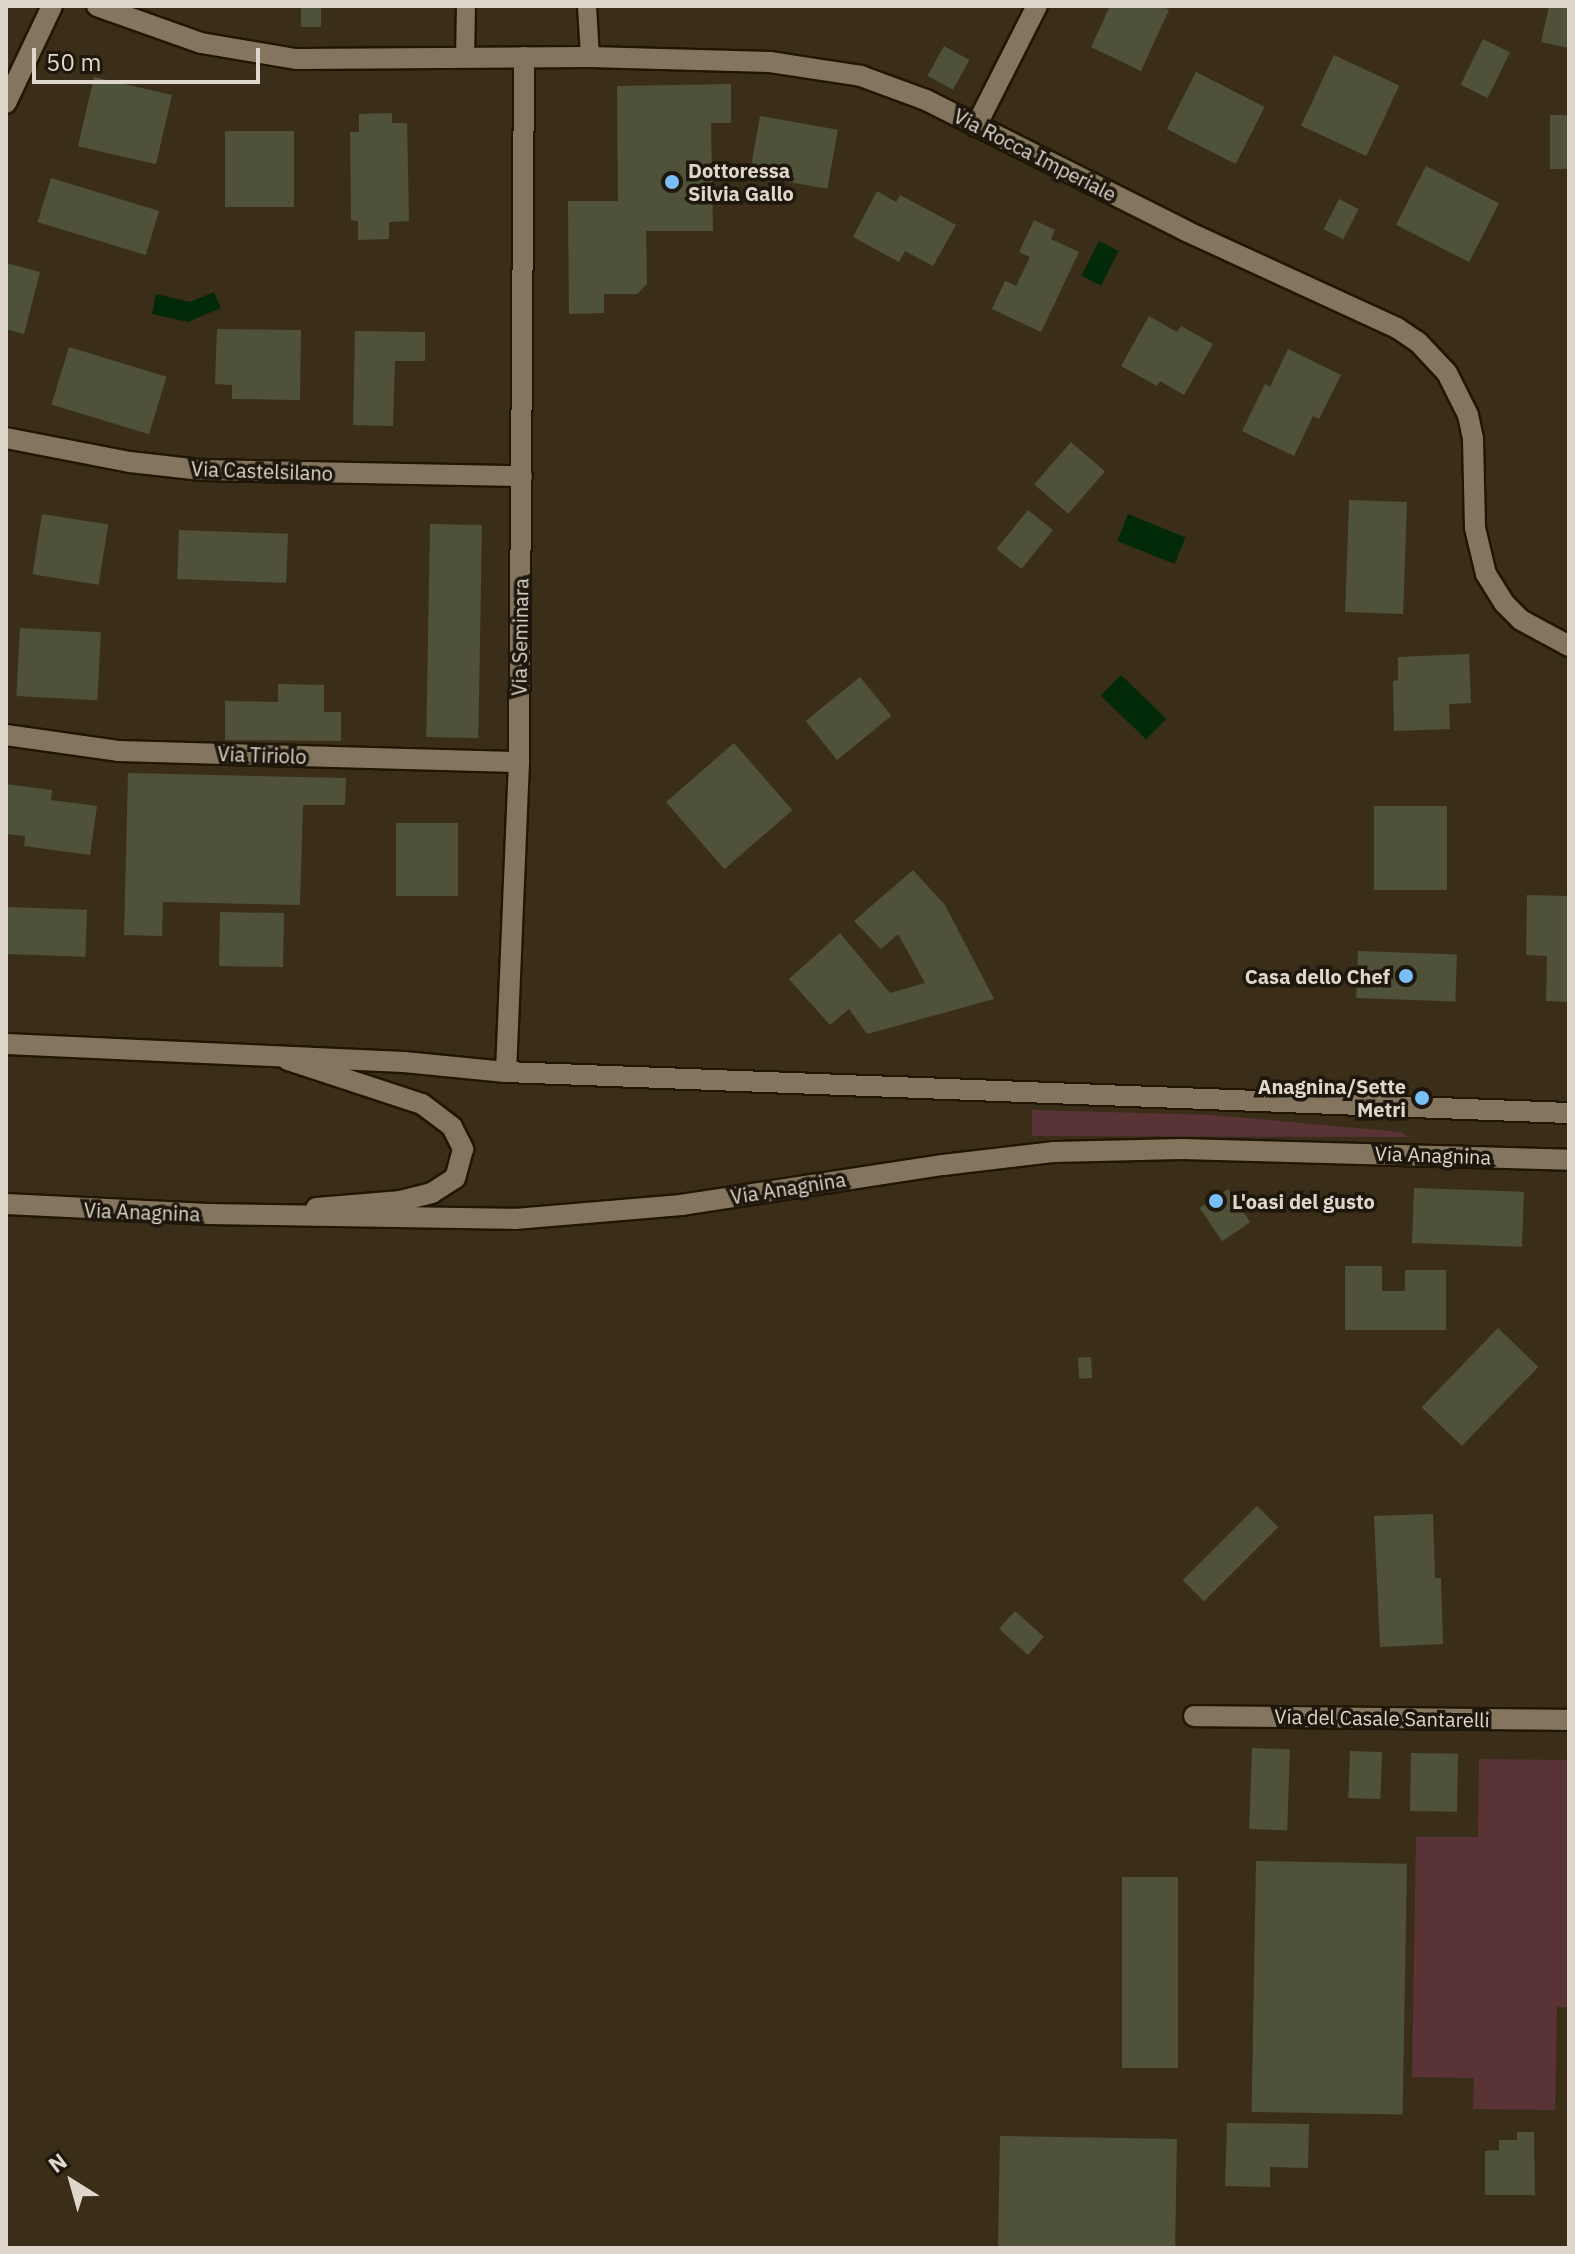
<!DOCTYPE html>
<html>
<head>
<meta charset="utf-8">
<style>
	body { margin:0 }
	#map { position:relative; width:1575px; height:2254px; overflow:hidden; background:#3b2e19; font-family:"IBM Plex Sans",sans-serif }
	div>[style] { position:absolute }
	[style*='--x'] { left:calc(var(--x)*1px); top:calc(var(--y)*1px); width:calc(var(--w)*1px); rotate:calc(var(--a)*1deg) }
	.green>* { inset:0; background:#5a3337 }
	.water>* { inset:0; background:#022a08; transform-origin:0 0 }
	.building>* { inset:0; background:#4f5239; transform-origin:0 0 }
	.roads { filter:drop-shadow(2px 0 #211603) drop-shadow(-2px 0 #211603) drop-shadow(0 2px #211603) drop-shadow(0 -2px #211603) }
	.lane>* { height:18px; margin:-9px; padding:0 9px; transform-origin:9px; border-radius:9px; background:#84765e }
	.street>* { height:20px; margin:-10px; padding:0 10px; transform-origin:10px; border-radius:10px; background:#84765e }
	.secondary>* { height:20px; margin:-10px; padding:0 10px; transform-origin:10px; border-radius:10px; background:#84765e }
	.dots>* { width:22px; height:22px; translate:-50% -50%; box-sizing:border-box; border:4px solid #1d170e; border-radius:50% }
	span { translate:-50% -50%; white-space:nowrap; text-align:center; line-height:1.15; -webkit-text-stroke:7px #1d170e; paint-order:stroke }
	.street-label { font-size:20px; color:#dfd7cb }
	.poi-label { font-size:20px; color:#dfd7cb; font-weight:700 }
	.left { translate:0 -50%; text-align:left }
	.right { translate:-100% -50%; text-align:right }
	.frame { position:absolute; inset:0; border:8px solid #dfd7cb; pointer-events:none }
	.north { position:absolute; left:32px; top:2142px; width:80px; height:80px; -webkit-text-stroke:6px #1d170e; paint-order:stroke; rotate:323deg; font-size:22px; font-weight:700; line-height:32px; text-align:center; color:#dfd7cb }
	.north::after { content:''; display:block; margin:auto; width:28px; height:36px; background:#dfd7cb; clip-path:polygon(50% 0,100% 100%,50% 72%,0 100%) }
	.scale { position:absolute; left:32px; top:48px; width:228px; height:36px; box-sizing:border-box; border:4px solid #dfd7cb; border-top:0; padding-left:10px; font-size:24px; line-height:28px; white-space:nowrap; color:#dfd7cb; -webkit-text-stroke:6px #1d170e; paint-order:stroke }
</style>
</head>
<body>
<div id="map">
	<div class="green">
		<div style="clip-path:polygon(1032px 1110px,1213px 1115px,1400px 1132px,1409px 1137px,1032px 1136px)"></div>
		<div style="clip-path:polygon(1479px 1759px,1569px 1760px,1569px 2007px,1557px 2007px,1555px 2110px,1473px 2109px,1474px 2078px,1412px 2077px,1416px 1837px,1478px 1837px)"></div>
	</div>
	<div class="water">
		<div style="left:1099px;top:241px;width:22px;height:39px;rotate:27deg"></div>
		<div style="clip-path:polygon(214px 292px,221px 308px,188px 322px,152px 314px,156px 294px,190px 302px)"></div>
		<div style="left:1128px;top:514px;width:62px;height:29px;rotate:22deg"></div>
		<div style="left:1121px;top:675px;width:63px;height:29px;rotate:44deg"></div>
	</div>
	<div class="building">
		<div style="left:301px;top:6px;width:20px;height:21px"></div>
		<div style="clip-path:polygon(1110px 6px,1162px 6px,1169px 10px,1141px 71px,1091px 47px)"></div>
		<div style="clip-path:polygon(1549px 6px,1569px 6px,1569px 48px,1541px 42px)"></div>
		<div style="left:1483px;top:39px;width:30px;height:51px;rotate:26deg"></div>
		<div style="left:944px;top:46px;width:29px;height:34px;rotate:29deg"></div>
		<div style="left:1334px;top:55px;width:72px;height:78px;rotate:25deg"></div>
		<div style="left:1196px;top:72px;width:77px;height:64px;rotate:27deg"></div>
		<div style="left:94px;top:77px;width:80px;height:71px;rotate:13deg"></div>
		<div style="clip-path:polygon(731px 84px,731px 123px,711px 123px,713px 231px,646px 231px,647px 284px,637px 294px,604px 294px,604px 313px,569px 314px,568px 201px,618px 201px,617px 86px)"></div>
		<div style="clip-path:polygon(392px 113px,392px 123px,407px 123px,409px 221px,389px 222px,389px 239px,358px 240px,358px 221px,351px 220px,350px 132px,359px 132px,359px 114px)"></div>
		<div style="left:1550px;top:115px;width:19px;height:54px"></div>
		<div style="left:760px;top:116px;width:79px;height:60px;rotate:10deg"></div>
		<div style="left:225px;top:131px;width:69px;height:76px"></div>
		<div style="left:1426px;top:166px;width:82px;height:66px;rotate:27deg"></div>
		<div style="left:51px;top:178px;width:113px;height:46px;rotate:17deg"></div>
		<div style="clip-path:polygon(877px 191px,896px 202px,900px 195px,956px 225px,933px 266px,905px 251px,899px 262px,853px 237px)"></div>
		<div style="left:1339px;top:199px;width:22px;height:34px;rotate:27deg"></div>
		<div style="clip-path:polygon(1034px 220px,1055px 230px,1051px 239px,1079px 252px,1041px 332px,992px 309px,1005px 281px,1016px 286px,1030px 257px,1019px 252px)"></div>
		<div style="clip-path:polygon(6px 263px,40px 272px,24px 334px,6px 329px)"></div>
		<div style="clip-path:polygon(1149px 316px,1177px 332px,1181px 326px,1213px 344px,1184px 395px,1160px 381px,1157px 386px,1121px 366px)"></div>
		<div style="clip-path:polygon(217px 329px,301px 330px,300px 400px,232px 399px,232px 385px,215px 384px)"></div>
		<div style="clip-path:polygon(355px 331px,425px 332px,425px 361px,395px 361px,393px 426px,353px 425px)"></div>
		<div style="left:69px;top:347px;width:102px;height:60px;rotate:17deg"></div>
		<div style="clip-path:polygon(1288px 349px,1341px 375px,1319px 419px,1313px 416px,1294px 456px,1242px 431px,1265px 384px,1270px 387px)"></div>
		<div style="left:1071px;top:442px;width:45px;height:56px;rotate:41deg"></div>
		<div style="left:1349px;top:500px;width:58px;height:112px;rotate:2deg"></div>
		<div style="left:1028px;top:510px;width:32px;height:50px;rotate:39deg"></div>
		<div style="left:42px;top:514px;width:67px;height:61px;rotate:9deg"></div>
		<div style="left:430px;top:524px;width:52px;height:213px;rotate:1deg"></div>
		<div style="left:179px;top:530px;width:109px;height:49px;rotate:2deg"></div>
		<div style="left:20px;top:628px;width:81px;height:68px;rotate:3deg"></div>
		<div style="clip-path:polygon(1469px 654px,1471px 703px,1449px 704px,1450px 729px,1394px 731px,1393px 681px,1398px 680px,1398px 657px)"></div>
		<div style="left:860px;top:677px;width:50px;height:70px;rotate:51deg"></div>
		<div style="clip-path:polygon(278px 684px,324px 685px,324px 712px,341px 712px,341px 741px,225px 740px,225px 701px,278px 702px)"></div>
		<div style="left:734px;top:743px;width:89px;height:90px;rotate:49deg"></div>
		<div style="clip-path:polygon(128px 773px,346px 778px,345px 805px,303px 805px,300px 905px,163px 902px,162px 936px,124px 935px)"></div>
		<div style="clip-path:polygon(6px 784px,52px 790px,51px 800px,97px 806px,90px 855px,24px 846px,25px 836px,6px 834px)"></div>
		<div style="left:1374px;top:806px;width:73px;height:84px"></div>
		<div style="left:396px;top:823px;width:62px;height:73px"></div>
		<div style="clip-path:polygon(913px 870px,945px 905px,994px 999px,867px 1034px,849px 1009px,830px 1025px,789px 979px,840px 933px,890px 993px,925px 983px,898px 934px,881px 949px,854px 921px)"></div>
		<div style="clip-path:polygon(1527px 895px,1569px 896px,1569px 1002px,1546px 1001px,1547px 956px,1526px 955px)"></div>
		<div style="left:6px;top:907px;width:81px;height:47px;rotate:2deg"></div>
		<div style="left:220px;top:912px;width:64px;height:54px;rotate:1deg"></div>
		<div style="left:1358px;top:951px;width:99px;height:47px;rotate:2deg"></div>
		<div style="left:1414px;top:1188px;width:110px;height:55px;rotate:2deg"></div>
		<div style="left:1228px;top:1189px;width:40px;height:34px;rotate:56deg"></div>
		<div style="clip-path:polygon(1345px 1266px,1382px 1266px,1382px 1291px,1405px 1291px,1405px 1270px,1446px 1270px,1446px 1330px,1345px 1330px)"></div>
		<div style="left:1498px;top:1328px;width:56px;height:110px;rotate:44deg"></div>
		<div style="left:1091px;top:1357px;width:21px;height:13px;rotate:87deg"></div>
		<div style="left:1257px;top:1506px;width:30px;height:105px;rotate:45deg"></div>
		<div style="clip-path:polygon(1433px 1514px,1435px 1578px,1441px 1578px,1443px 1644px,1380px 1647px,1374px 1516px)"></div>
		<div style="left:1015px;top:1611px;width:39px;height:24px;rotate:42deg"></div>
		<div style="left:1252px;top:1748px;width:38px;height:81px;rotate:2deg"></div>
		<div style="left:1350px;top:1751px;width:32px;height:47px;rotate:2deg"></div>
		<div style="left:1411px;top:1753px;width:47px;height:58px;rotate:1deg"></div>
		<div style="left:1256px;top:1861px;width:151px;height:251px;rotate:1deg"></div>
		<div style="left:1122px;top:1877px;width:56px;height:191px"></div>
		<div style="clip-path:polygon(1227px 2123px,1309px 2124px,1308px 2168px,1270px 2167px,1270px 2187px,1225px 2186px)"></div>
		<div style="clip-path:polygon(1517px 2132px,1534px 2132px,1535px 2195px,1485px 2195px,1485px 2151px,1499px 2150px,1499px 2140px,1517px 2140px)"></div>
		<div style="left:1000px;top:2136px;width:177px;height:112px;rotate:1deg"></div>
	</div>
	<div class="roads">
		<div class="lane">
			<div style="--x:587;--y:6;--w:51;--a:86.6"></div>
			<div style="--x:465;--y:58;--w:52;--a:-88.9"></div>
		</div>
		<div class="street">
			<div style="--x:97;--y:6;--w:110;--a:19.6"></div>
			<div style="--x:201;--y:43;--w:96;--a:9.6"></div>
			<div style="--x:296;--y:59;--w:294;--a:-0.4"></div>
			<div style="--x:590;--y:57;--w:180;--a:1.6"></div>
			<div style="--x:770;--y:62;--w:92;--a:8.7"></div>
			<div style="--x:861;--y:76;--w:69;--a:20.3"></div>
			<div style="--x:926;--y:100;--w:291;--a:26.7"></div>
			<div style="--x:1186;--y:231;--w:232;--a:24.7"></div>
			<div style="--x:1397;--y:328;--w:25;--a:34"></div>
			<div style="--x:1418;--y:342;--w:42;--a:46.9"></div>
			<div style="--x:1447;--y:373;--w:47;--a:63.4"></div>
			<div style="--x:1468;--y:415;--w:25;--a:78"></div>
			<div style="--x:1473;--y:439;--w:89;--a:88.7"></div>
			<div style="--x:1475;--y:528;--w:47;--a:76.6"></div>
			<div style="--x:1486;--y:574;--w:34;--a:58"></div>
			<div style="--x:1504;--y:603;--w:24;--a:45"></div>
			<div style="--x:1521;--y:620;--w:55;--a:28.4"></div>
			<div style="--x:6;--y:103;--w:107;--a:-64.6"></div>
			<div style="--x:976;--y:126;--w:135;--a:-63.1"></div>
			<div style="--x:6;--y:438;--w:126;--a:11"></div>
			<div style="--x:130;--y:462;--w:70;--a:6.5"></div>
			<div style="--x:200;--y:470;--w:322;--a:1.1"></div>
			<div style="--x:6;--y:735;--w:113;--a:8.1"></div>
			<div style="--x:118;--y:751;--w:401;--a:1.6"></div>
			<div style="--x:288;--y:1060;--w:141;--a:18.2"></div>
			<div style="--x:422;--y:1104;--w:38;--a:37"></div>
			<div style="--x:452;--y:1127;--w:25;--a:63"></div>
			<div style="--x:463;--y:1149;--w:30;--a:105"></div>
			<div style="--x:455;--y:1178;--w:27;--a:147"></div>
			<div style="--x:432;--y:1193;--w:32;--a:166"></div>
			<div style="--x:401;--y:1201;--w:85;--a:175.3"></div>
			<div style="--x:506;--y:1072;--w:310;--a:-87.6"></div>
			<div style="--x:519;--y:762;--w:705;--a:-89.59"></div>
			<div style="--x:1194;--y:1716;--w:375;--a:0.6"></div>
		</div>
		<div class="secondary">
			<div style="--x:6;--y:1044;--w:398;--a:2.6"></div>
			<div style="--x:404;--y:1062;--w:102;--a:5.6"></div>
			<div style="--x:506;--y:1072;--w:1064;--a:2.21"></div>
			<div style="--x:6;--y:1204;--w:202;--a:2.8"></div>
			<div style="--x:208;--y:1214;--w:307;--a:0.9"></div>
			<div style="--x:515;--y:1219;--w:167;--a:-4.8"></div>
			<div style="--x:681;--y:1205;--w:265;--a:-8.7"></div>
			<div style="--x:943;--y:1165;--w:112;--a:-6.7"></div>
			<div style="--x:1054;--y:1152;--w:129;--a:-1.3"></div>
			<div style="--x:1183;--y:1149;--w:386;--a:1.6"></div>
		</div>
	</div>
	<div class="dots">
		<div style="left:672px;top:182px;background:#7abff8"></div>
		<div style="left:1406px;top:976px;background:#7abff8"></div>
		<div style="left:1422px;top:1098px;background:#7abff8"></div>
		<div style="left:1216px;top:1201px;background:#7abff8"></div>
	</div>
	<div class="street-label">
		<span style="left:1035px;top:155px;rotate:27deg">Via Rocca Imperiale</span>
		<span style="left:262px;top:471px;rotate:2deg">Via Castelsilano</span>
		<span style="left:520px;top:637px;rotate:-89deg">Via Seminara</span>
		<span style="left:262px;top:755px;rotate:2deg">Via Tiriolo</span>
		<span style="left:1433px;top:1155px;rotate:2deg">Via Anagnina</span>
		<span style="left:788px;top:1188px;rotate:-9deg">Via Anagnina</span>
		<span style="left:142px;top:1212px;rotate:2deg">Via Anagnina</span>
		<span style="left:1382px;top:1718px;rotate:1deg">Via del Casale Santarelli</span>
	</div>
	<div class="poi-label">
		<span class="left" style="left:688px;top:182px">Dottoressa<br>Silvia Gallo</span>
		<span class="right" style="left:1390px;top:976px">Casa dello Chef</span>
		<span class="right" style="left:1406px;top:1098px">Anagnina/Sette<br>Metri</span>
		<span class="left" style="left:1232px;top:1201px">L'oasi del gusto</span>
	</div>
	<div class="frame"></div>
	<div class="north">N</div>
	<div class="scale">50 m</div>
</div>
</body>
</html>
